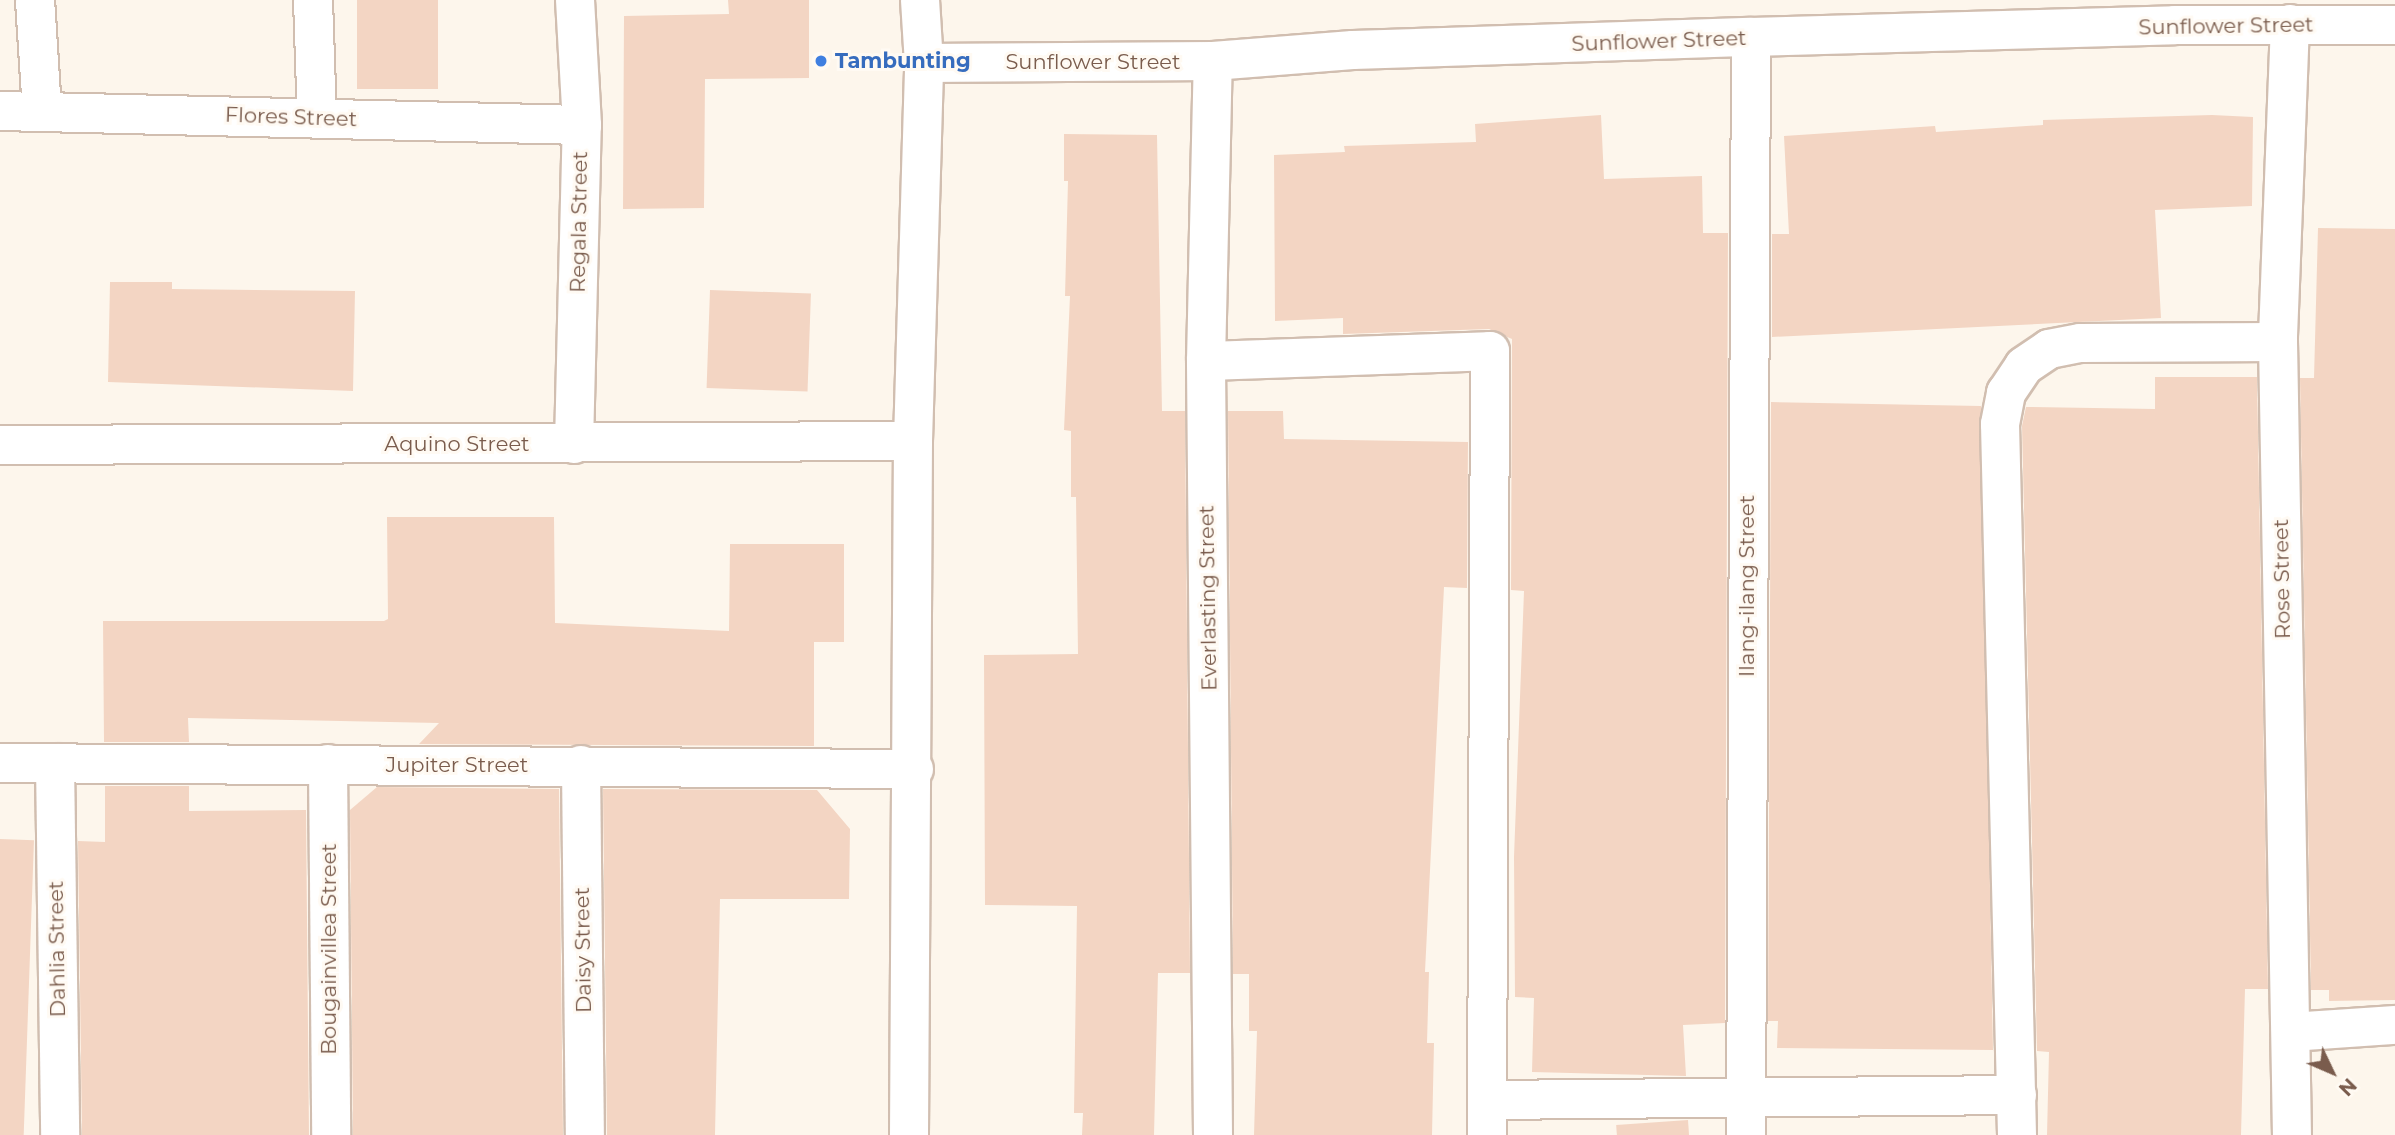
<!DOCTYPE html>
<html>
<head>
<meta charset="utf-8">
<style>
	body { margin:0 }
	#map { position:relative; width:2395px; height:1135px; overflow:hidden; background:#fdf6ec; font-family:Montserrat,sans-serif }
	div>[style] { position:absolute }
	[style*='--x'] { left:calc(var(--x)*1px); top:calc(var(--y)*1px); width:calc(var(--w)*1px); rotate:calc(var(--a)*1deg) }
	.building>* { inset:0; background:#f3d5c3; transform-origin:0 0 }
	.roads { filter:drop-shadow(2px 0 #d1beb0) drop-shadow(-2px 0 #d1beb0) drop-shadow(0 2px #d1beb0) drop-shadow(0 -2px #d1beb0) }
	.street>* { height:38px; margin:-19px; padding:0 19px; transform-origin:19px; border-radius:19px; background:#fff }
	.secondary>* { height:38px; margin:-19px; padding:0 19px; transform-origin:19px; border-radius:19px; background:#fff }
	.dots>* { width:19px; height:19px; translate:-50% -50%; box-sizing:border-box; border:4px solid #fffaf3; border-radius:50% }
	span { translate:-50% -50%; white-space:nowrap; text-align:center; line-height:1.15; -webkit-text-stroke:6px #fffaf3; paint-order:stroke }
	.street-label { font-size:21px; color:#7a5c4d }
	.shop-label { font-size:21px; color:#366cbe; font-weight:700 }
	.left { translate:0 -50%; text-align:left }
	.north { position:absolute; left:2297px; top:1037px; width:70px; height:70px; -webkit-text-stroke:5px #fffaf3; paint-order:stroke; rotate:134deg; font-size:19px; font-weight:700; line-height:28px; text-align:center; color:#7a5c4d }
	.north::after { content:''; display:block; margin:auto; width:24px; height:32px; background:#7a5c4d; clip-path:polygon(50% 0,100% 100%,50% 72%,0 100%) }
</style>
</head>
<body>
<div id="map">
	<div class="building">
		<div style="left:357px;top:0;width:81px;height:89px"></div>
		<div style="clip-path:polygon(728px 0,809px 0,809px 78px,705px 79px,704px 208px,623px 209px,624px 16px,729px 14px)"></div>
		<div style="clip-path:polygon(1601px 115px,1604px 179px,1702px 176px,1703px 233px,1728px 233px,1725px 1023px,1683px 1025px,1686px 1076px,1532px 1072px,1534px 998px,1515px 997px,1514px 857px,1524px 591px,1511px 590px,1512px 339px,1489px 329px,1343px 334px,1343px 318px,1275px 321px,1274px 155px,1345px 152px,1344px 146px,1476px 142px,1475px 124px)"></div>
		<div style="clip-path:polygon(2212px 115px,2253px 117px,2252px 206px,2155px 210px,2161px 318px,1772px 337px,1772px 234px,1789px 234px,1784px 136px,1935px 126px,1936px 132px,2043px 125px,2043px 120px)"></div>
		<div style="clip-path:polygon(1064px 134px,1157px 135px,1162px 411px,1185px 411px,1190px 973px,1158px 973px,1154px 1135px,1082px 1135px,1083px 1113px,1074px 1113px,1077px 906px,985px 905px,984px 655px,1078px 654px,1076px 497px,1071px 497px,1071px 431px,1064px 430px,1070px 296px,1065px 296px,1068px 181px,1064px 181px)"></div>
		<div style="clip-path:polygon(2318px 228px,2395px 229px,2395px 1000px,2329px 1001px,2329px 990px,2311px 990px,2300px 378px,2314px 378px)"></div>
		<div style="clip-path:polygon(110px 282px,172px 282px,172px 289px,355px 291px,353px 391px,108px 382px)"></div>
		<div style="left:710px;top:290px;width:101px;height:98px;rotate:2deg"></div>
		<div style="clip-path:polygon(2155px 377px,2257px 377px,2268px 989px,2245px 989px,2241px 1135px,2047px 1135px,2049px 1052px,2037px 1051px,2022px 426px,2026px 407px,2155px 409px)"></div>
		<div style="clip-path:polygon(1771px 402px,1981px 406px,1993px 1050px,1777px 1048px,1778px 1021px,1768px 1021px)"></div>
		<div style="clip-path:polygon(1228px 411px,1283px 411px,1284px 439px,1468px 442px,1467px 588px,1444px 587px,1425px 972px,1429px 972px,1427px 1043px,1434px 1043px,1432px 1135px,1254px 1135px,1257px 1031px,1249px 1031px,1249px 974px,1233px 974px)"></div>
		<div style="clip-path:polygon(387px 517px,554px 517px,555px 623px,729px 631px,730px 544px,844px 544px,844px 642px,814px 642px,814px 746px,419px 744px,439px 723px,188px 718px,189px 742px,104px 742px,103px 621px,384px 621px,388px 619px)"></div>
		<div style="clip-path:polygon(105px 786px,189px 786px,189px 811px,306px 810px,309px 1135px,82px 1135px,78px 841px,105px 842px)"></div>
		<div style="clip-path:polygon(377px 787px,559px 789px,563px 1135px,353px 1135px,350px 810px)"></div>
		<div style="clip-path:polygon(603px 789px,817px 790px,850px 829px,849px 899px,720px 899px,715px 1135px,607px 1135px)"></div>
		<div style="left:0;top:839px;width:34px;height:296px;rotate:2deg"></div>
		<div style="left:1688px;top:1120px;width:15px;height:72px;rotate:86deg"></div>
	</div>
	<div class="roads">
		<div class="street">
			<div style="--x:35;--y:0;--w:110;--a:86.4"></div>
			<div style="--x:313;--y:0;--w:118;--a:88.1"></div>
			<div style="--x:2290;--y:24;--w:318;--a:92.2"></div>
			<div style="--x:2278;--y:342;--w:793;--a:88.99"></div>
			<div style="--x:0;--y:111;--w:582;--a:1.38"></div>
			<div style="--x:1206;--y:361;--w:284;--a:-2"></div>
			<div style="--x:1490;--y:351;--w:784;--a:90.22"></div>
			<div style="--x:574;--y:444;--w:319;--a:-88.6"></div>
			<div style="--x:582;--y:125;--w:125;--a:-93.2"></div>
			<div style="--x:0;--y:445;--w:913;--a:-0.25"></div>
			<div style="--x:0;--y:763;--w:914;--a:0.38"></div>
			<div style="--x:55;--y:763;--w:372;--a:89.2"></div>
			<div style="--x:328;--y:764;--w:371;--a:89.5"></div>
			<div style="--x:581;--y:765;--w:370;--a:89.4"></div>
			<div style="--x:2291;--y:1032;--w:104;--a:-3.9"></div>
			<div style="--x:1487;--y:1100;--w:530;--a:-0.54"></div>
			<div style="--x:909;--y:1135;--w:694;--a:-89.67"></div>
			<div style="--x:913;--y:441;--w:378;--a:-88.3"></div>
			<div style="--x:1213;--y:1135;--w:774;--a:-90.52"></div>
			<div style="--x:1206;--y:361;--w:300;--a:-88.7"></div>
			<div style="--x:1746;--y:1135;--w:1098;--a:-89.74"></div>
			<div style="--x:2017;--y:1135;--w:711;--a:-91.37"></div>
			<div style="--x:2000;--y:424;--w:32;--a:-79"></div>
			<div style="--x:2006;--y:393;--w:32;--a:-56"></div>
			<div style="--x:2024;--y:366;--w:30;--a:-34"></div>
			<div style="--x:2049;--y:349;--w:32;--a:-11"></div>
			<div style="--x:2080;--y:343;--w:198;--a:-0.3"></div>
		</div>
		<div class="secondary">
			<div style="--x:920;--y:0;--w:63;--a:86.4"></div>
			<div style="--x:924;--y:63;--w:289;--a:-0.4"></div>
			<div style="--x:1213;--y:61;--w:140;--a:-4.5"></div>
			<div style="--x:1353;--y:50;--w:398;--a:-1.9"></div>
			<div style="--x:1751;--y:37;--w:424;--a:-1.6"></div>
			<div style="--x:2175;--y:25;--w:220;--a:0"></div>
		</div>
	</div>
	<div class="dots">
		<div style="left:821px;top:61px;background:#3f7fe0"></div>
	</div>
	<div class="street-label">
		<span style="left:2226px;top:26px;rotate:-1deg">Sunflower Street</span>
		<span style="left:1659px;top:41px;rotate:-2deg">Sunflower Street</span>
		<span style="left:1093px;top:62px">Sunflower Street</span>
		<span style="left:291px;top:117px;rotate:2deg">Flores Street</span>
		<span style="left:579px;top:222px;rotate:-89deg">Regala Street</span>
		<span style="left:457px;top:444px">Aquino Street</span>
		<span style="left:2282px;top:579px;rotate:-91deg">Rose Street</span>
		<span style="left:1747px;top:586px;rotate:-90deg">Ilang-ilang Street</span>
		<span style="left:1208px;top:598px;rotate:-91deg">Everlasting Street</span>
		<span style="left:457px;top:765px">Jupiter Street</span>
		<span style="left:57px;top:949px;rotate:-91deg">Dahlia Street</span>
		<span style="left:329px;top:949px;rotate:-90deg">Bougainvillea Street</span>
		<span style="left:583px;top:950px;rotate:-91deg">Daisy Street</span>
	</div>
	<div class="shop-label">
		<span class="left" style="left:835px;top:61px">Tambunting</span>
	</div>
	<div class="north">N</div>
</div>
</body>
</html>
